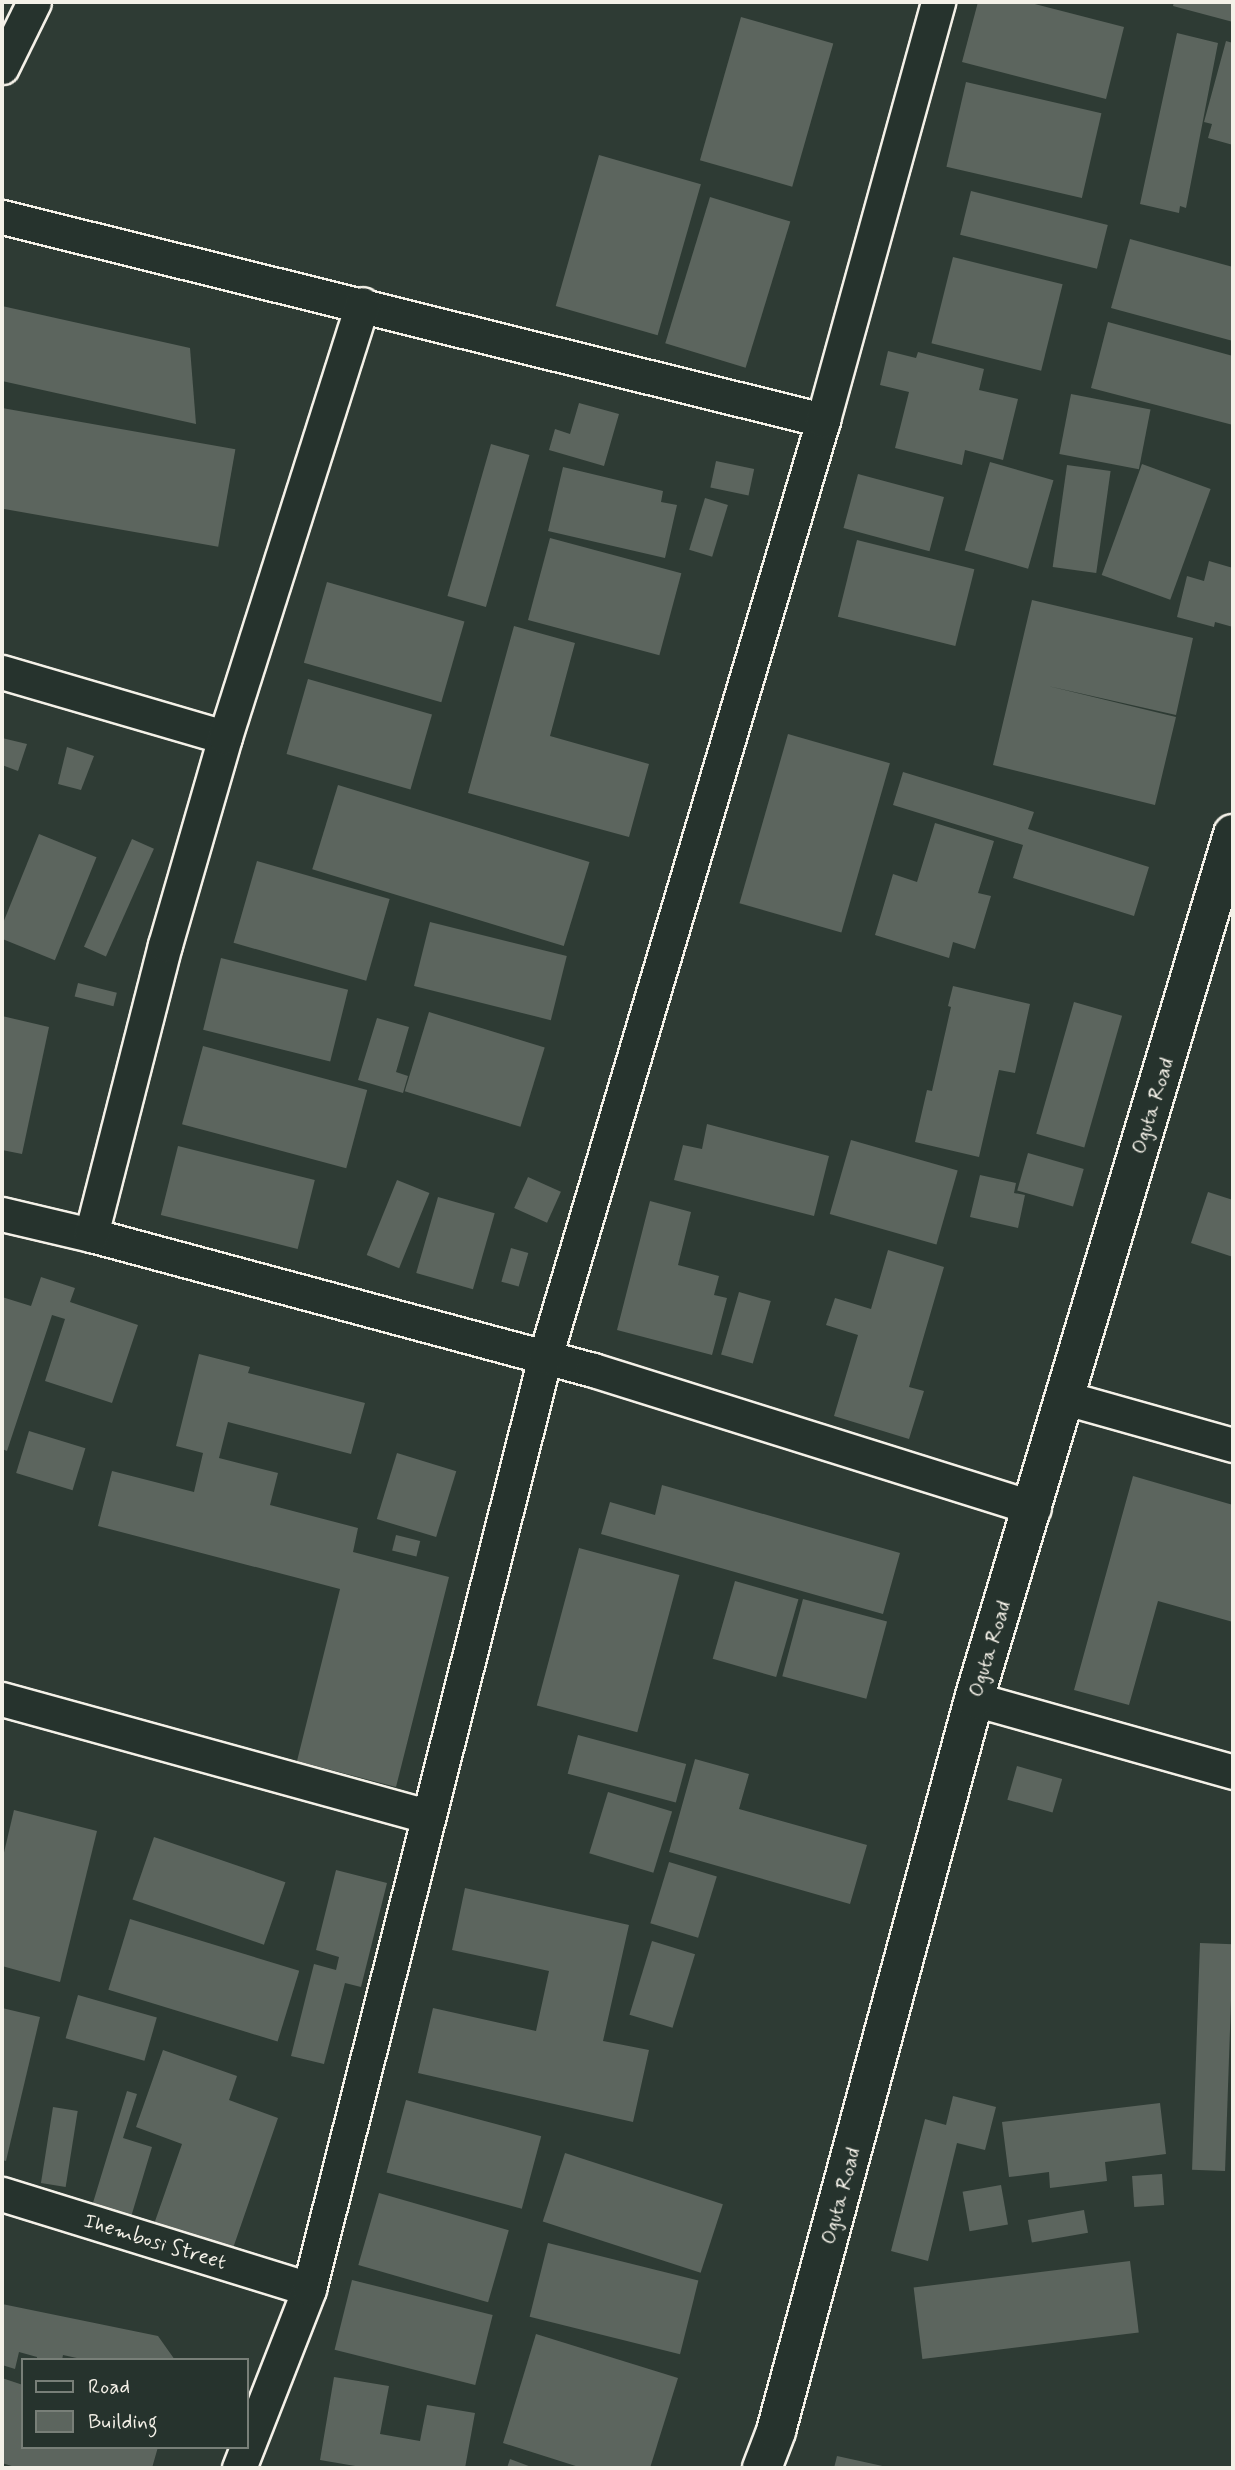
<!DOCTYPE html>
<html>
<head>
<meta charset="utf-8">
<style>
	body { margin:0 }
	#map { position:relative; width:1235px; height:2470px; overflow:hidden; background:#2e3b34; font-family:Mynerve,sans-serif }
	div>[style] { position:absolute }
	[style*='--x'] { left:calc(var(--x)*1px); top:calc(var(--y)*1px); width:calc(var(--w)*1px); rotate:calc(var(--a)*1deg) }
	.building>* { inset:0; background:#5c655e; transform-origin:0 0 }
	.roads { filter:drop-shadow(2px 0 #f4f1e8) drop-shadow(-2px 0 #f4f1e8) drop-shadow(0 2px #f4f1e8) drop-shadow(0 -2px #f4f1e8) }
	.minor>* { height:33px; margin:-16.5px; padding:0 16.5px; transform-origin:16.5px; border-radius:16.5px; background:#26332d }
	.secondary>* { height:38px; margin:-19px; padding:0 19px; transform-origin:19px; border-radius:19px; background:#26332d }
	span { translate:-50% -50%; white-space:nowrap; text-align:center; line-height:1.15; -webkit-text-stroke:5px #26332d; paint-order:stroke }
	.street-label { font-size:21px; color:#f4f1e8 }
	.frame { position:absolute; inset:0; border:4px solid #f4f1e8; pointer-events:none }
	.legend { position:absolute; left:21px; top:2358px; width:228px; height:91px; box-sizing:border-box; background:#26332d; border:2px solid #787f78; margin:0; padding:9px 12px; list-style:none; font-size:21px; color:#f4f1e8 }
	.legend li { display:flex; align-items:center; gap:14px; height:35px }
	.legend b { width:35px; border:2px solid #787f78 }
</style>
</head>
<body>
<div id="map">
	<div class="building">
		<div style="clip-path:polygon(978px 2px,1027px 2px,1124px 27px,1106px 99px,962px 62px)"></div>
		<div style="clip-path:polygon(1174px 2px,1233px 2px,1233px 22px,1173px 6px)"></div>
		<div style="left:741px;top:17px;width:96px;height:149px;rotate:16deg"></div>
		<div style="clip-path:polygon(1177px 33px,1218px 43px,1186px 208px,1180px 206px,1179px 213px,1140px 204px)"></div>
		<div style="clip-path:polygon(1226px 41px,1233px 43px,1233px 145px,1208px 138px,1212px 124px,1204px 122px)"></div>
		<div style="left:966px;top:82px;width:139px;height:87px;rotate:13deg"></div>
		<div style="left:599px;top:155px;width:106px;height:157px;rotate:16deg"></div>
		<div style="left:971px;top:191px;width:141px;height:45px;rotate:14deg"></div>
		<div style="left:710px;top:197px;width:84px;height:153px;rotate:17deg"></div>
		<div style="clip-path:polygon(1130px 239px,1233px 267px,1233px 341px,1111px 308px)"></div>
		<div style="left:953px;top:257px;width:113px;height:89px;rotate:14deg"></div>
		<div style="clip-path:polygon(2px 306px,190px 348px,196px 424px,2px 381px)"></div>
		<div style="clip-path:polygon(1108px 322px,1233px 356px,1233px 425px,1091px 388px)"></div>
		<div style="clip-path:polygon(888px 351px,916px 358px,918px 352px,984px 369px,979px 390px,1018px 399px,1003px 460px,965px 450px,962px 465px,895px 448px,909px 392px,880px 385px)"></div>
		<div style="left:1071px;top:394px;width:81px;height:61px;rotate:11deg"></div>
		<div style="clip-path:polygon(579px 403px,619px 414px,604px 466px,549px 450px,555px 429px,570px 434px)"></div>
		<div style="left:2px;top:408px;width:237px;height:99px;rotate:10deg"></div>
		<div style="left:491px;top:444px;width:40px;height:158px;rotate:16deg"></div>
		<div style="left:716px;top:461px;width:39px;height:27px;rotate:12deg"></div>
		<div style="left:990px;top:462px;width:66px;height:92px;rotate:16deg"></div>
		<div style="left:1142px;top:464px;width:73px;height:118px;rotate:20deg"></div>
		<div style="left:1067px;top:465px;width:44px;height:103px;rotate:8deg"></div>
		<div style="clip-path:polygon(563px 467px,663px 491px,661px 502px,677px 505px,665px 558px,548px 531px)"></div>
		<div style="left:858px;top:474px;width:89px;height:56px;rotate:15deg"></div>
		<div style="left:705px;top:498px;width:24px;height:54px;rotate:17deg"></div>
		<div style="left:550px;top:538px;width:136px;height:85px;rotate:15deg"></div>
		<div style="left:857px;top:540px;width:121px;height:79px;rotate:14deg"></div>
		<div style="clip-path:polygon(1209px 561px,1233px 568px,1233px 627px,1215px 622px,1214px 627px,1177px 617px,1187px 576px,1204px 581px)"></div>
		<div style="left:327px;top:582px;width:143px;height:84px;rotate:16deg"></div>
		<div style="clip-path:polygon(1032px 600px,1193px 638px,1176px 715px,1048px 686px,1176px 717px,1155px 805px,993px 765px)"></div>
		<div style="clip-path:polygon(514px 626px,575px 643px,550px 736px,649px 764px,629px 837px,468px 793px)"></div>
		<div style="left:308px;top:679px;width:129px;height:78px;rotate:16deg"></div>
		<div style="left:788px;top:734px;width:106px;height:176px;rotate:16deg"></div>
		<div style="clip-path:polygon(2px 738px,27px 744px,18px 771px,2px 765px)"></div>
		<div style="clip-path:polygon(67px 747px,94px 756px,81px 790px,58px 784px)"></div>
		<div style="clip-path:polygon(903px 772px,1034px 812px,1028px 829px,1149px 867px,1134px 916px,1013px 878px,1023px 845px,893px 805px)"></div>
		<div style="left:338px;top:785px;width:263px;height:88px;rotate:17deg"></div>
		<div style="clip-path:polygon(935px 823px,994px 841px,978px 893px,991px 896px,975px 949px,953px 942px,949px 958px,875px 935px,893px 874px,917px 882px)"></div>
		<div style="left:39px;top:834px;width:62px;height:111px;rotate:22deg"></div>
		<div style="left:132px;top:839px;width:24px;height:118px;rotate:24deg"></div>
		<div style="left:257px;top:861px;width:138px;height:85px;rotate:16deg"></div>
		<div style="left:430px;top:922px;width:141px;height:66px;rotate:14deg"></div>
		<div style="left:221px;top:958px;width:131px;height:74px;rotate:14deg"></div>
		<div style="left:78px;top:983px;width:40px;height:14px;rotate:14deg"></div>
		<div style="clip-path:polygon(953px 986px,1030px 1004px,1015px 1073px,999px 1070px,979px 1157px,915px 1142px,927px 1090px,932px 1091px,951px 1007px,948px 1006px)"></div>
		<div style="left:1074px;top:1002px;width:50px;height:137px;rotate:16deg"></div>
		<div style="left:429px;top:1012px;width:121px;height:83px;rotate:17deg"></div>
		<div style="clip-path:polygon(2px 1016px,49px 1027px,22px 1154px,2px 1150px)"></div>
		<div style="clip-path:polygon(377px 1018px,409px 1027px,396px 1072px,408px 1076px,403px 1093px,358px 1080px)"></div>
		<div style="left:203px;top:1046px;width:170px;height:81px;rotate:15deg"></div>
		<div style="clip-path:polygon(707px 1124px,829px 1156px,814px 1216px,674px 1180px,683px 1145px,702px 1149px)"></div>
		<div style="left:851px;top:1140px;width:111px;height:77px;rotate:16deg"></div>
		<div style="left:178px;top:1146px;width:141px;height:71px;rotate:14deg"></div>
		<div style="left:1028px;top:1153px;width:58px;height:39px;rotate:16deg"></div>
		<div style="clip-path:polygon(980px 1175px,1016px 1183px,1014px 1193px,1025px 1195px,1018px 1228px,970px 1217px)"></div>
		<div style="left:528px;top:1177px;width:36px;height:34px;rotate:24deg"></div>
		<div style="left:397px;top:1180px;width:35px;height:81px;rotate:22deg"></div>
		<div style="clip-path:polygon(1208px 1192px,1233px 1200px,1233px 1257px,1191px 1243px)"></div>
		<div style="left:438px;top:1197px;width:59px;height:79px;rotate:16deg"></div>
		<div style="clip-path:polygon(650px 1201px,691px 1212px,678px 1265px,719px 1276px,714px 1295px,727px 1298px,712px 1355px,617px 1330px)"></div>
		<div style="left:511px;top:1248px;width:18px;height:35px;rotate:16deg"></div>
		<div style="clip-path:polygon(888px 1250px,944px 1267px,909px 1387px,924px 1391px,909px 1439px,834px 1416px,858px 1335px,826px 1325px,835px 1298px,871px 1309px)"></div>
		<div style="clip-path:polygon(41px 1277px,75px 1288px,70px 1302px,138px 1325px,112px 1403px,45px 1381px,65px 1319px,52px 1315px,7px 1451px,2px 1449px,2px 1297px,31px 1306px)"></div>
		<div style="left:739px;top:1292px;width:33px;height:65px;rotate:16deg"></div>
		<div style="clip-path:polygon(199px 1354px,250px 1367px,248px 1373px,365px 1403px,351px 1454px,228px 1422px,219px 1458px,278px 1473px,270px 1505px,358px 1528px,353px 1552px,449px 1577px,396px 1787px,297px 1761px,340px 1589px,98px 1526px,112px 1471px,194px 1492px,203px 1453px,176px 1446px)"></div>
		<div style="left:29px;top:1431px;width:59px;height:44px;rotate:17deg"></div>
		<div style="left:397px;top:1453px;width:62px;height:69px;rotate:17deg"></div>
		<div style="clip-path:polygon(1133px 1476px,1233px 1505px,1233px 1622px,1158px 1601px,1129px 1705px,1074px 1690px)"></div>
		<div style="clip-path:polygon(662px 1485px,900px 1553px,883px 1614px,601px 1534px,610px 1502px,655px 1515px)"></div>
		<div style="left:396px;top:1535px;width:25px;height:16px;rotate:14deg"></div>
		<div style="left:579px;top:1548px;width:104px;height:163px;rotate:15deg"></div>
		<div style="left:735px;top:1581px;width:66px;height:81px;rotate:16deg"></div>
		<div style="left:803px;top:1599px;width:87px;height:80px;rotate:15deg"></div>
		<div style="left:578px;top:1735px;width:112px;height:40px;rotate:15deg"></div>
		<div style="clip-path:polygon(695px 1759px,749px 1774px,739px 1809px,867px 1845px,850px 1904px,669px 1852px)"></div>
		<div style="left:1017px;top:1766px;width:47px;height:35px;rotate:16deg"></div>
		<div style="left:608px;top:1792px;width:67px;height:64px;rotate:17deg"></div>
		<div style="clip-path:polygon(14px 1810px,97px 1831px,60px 1982px,2px 1966px,2px 1861px)"></div>
		<div style="left:154px;top:1837px;width:139px;height:66px;rotate:19deg"></div>
		<div style="left:669px;top:1862px;width:50px;height:64px;rotate:17deg"></div>
		<div style="clip-path:polygon(336px 1870px,387px 1883px,361px 1987px,345px 1983px,324px 2064px,291px 2056px,314px 1964px,336px 1970px,339px 1957px,316px 1950px)"></div>
		<div style="clip-path:polygon(465px 1888px,629px 1925px,603px 2041px,649px 2050px,633px 2122px,418px 2073px,433px 2008px,536px 2031px,549px 1971px,452px 1950px)"></div>
		<div style="left:130px;top:1919px;width:177px;height:74px;rotate:17deg"></div>
		<div style="left:652px;top:1941px;width:45px;height:77px;rotate:17deg"></div>
		<div style="left:1200px;top:1943px;width:33px;height:227px;rotate:2deg"></div>
		<div style="left:78px;top:1995px;width:82px;height:45px;rotate:16deg"></div>
		<div style="clip-path:polygon(2px 2008px,40px 2017px,6px 2161px,2px 2160px)"></div>
		<div style="clip-path:polygon(163px 2050px,237px 2076px,229px 2100px,278px 2118px,231px 2254px,153px 2227px,182px 2144px,136px 2127px)"></div>
		<div style="clip-path:polygon(127px 2091px,137px 2094px,123px 2138px,152px 2147px,131px 2217px,92px 2206px)"></div>
		<div style="clip-path:polygon(953px 2096px,996px 2107px,985px 2150px,957px 2143px,928px 2261px,891px 2251px,925px 2119px,946px 2125px)"></div>
		<div style="left:406px;top:2100px;width:140px;height:75px;rotate:15deg"></div>
		<div style="clip-path:polygon(1160px 2103px,1166px 2154px,1105px 2162px,1107px 2181px,1050px 2188px,1049px 2172px,1009px 2177px,1002px 2122px)"></div>
		<div style="left:53px;top:2107px;width:25px;height:77px;rotate:9deg"></div>
		<div style="left:565px;top:2153px;width:166px;height:72px;rotate:18deg"></div>
		<div style="left:1162px;top:2174px;width:31px;height:30px;rotate:86deg"></div>
		<div style="left:1001px;top:2185px;width:40px;height:39px;rotate:80deg"></div>
		<div style="left:379px;top:2193px;width:135px;height:75px;rotate:16deg"></div>
		<div style="left:1084px;top:2210px;width:23px;height:57px;rotate:80deg"></div>
		<div style="left:548px;top:2243px;width:155px;height:76px;rotate:14deg"></div>
		<div style="left:1130px;top:2261px;width:72px;height:218px;rotate:83deg"></div>
		<div style="left:352px;top:2280px;width:145px;height:72px;rotate:14deg"></div>
		<div style="clip-path:polygon(2px 2304px,158px 2336px,175px 2360px,86px 2360px,63px 2355px,62px 2360px,37px 2360px,37px 2357px,19px 2352px,15px 2369px,2px 2365px)"></div>
		<div style="clip-path:polygon(536px 2334px,678px 2378px,650px 2468px,582px 2468px,503px 2443px)"></div>
		<div style="clip-path:polygon(334px 2377px,389px 2386px,380px 2434px,420px 2441px,427px 2405px,475px 2413px,465px 2468px,367px 2468px,320px 2460px)"></div>
		<div style="clip-path:polygon(2px 2378px,23px 2385px,23px 2447px,158px 2447px,152px 2468px,18px 2468px,2px 2463px)"></div>
		<div style="clip-path:polygon(837px 2456px,887px 2467px,886px 2468px,834px 2468px)"></div>
		<div style="clip-path:polygon(510px 2459px,534px 2468px,507px 2468px)"></div>
	</div>
	<div class="roads">
		<div class="minor">
			<div style="--x:2;--y:67;--w:72;--a:-63.8"></div>
			<div style="--x:2;--y:217;--w:846;--a:13.89"></div>
			<div style="--x:2;--y:672;--w:232;--a:16.3"></div>
			<div style="--x:2;--y:1214;--w:91;--a:13.3"></div>
			<div style="--x:91;--y:1235;--w:520;--a:15.05"></div>
			<div style="--x:593;--y:1370;--w:462;--a:17.4"></div>
			<div style="--x:91;--y:1235;--w:299;--a:-75.7"></div>
			<div style="--x:165;--y:945;--w:216;--a:-73.9"></div>
			<div style="--x:225;--y:737;--w:454;--a:-72.4"></div>
			<div style="--x:1066;--y:1398;--w:173;--a:15.7"></div>
			<div style="--x:2;--y:1699;--w:442;--a:15.4"></div>
			<div style="--x:974;--y:1699;--w:269;--a:15.7"></div>
			<div style="--x:2;--y:2194;--w:321;--a:17.2"></div>
			<div style="--x:239;--y:2468;--w:192;--a:-68.6"></div>
			<div style="--x:309;--y:2289;--w:961;--a:-75.79"></div>
			<div style="--x:545;--y:1357;--w:977;--a:-73.47"></div>
			<div style="--x:823;--y:420;--w:434;--a:-74.6"></div>
		</div>
		<div class="secondary">
			<div style="--x:762;--y:2468;--w:40;--a:-69"></div>
			<div style="--x:776;--y:2431;--w:758;--a:-74.86"></div>
			<div style="--x:974;--y:1699;--w:903;--a:-73.33"></div>
		</div>
	</div>
	<div class="street-label">
		<span style="left:1153px;top:1106px;rotate:-73deg">Oguta Road</span>
		<span style="left:990px;top:1649px;rotate:-73deg">Oguta Road</span>
		<span style="left:841px;top:2196px;rotate:-75deg">Oguta Road</span>
		<span style="left:155px;top:2242px;rotate:17deg">Ihembosi Street</span>
	</div>
	<div class="frame"></div>
	<ul class="legend">
	<li><b style="height:9px;background:#26332d"></b>Road</li>
	<li><b style="height:19px;background:#5c655e"></b>Building</li>
	</ul>
</div>
</body>
</html>
